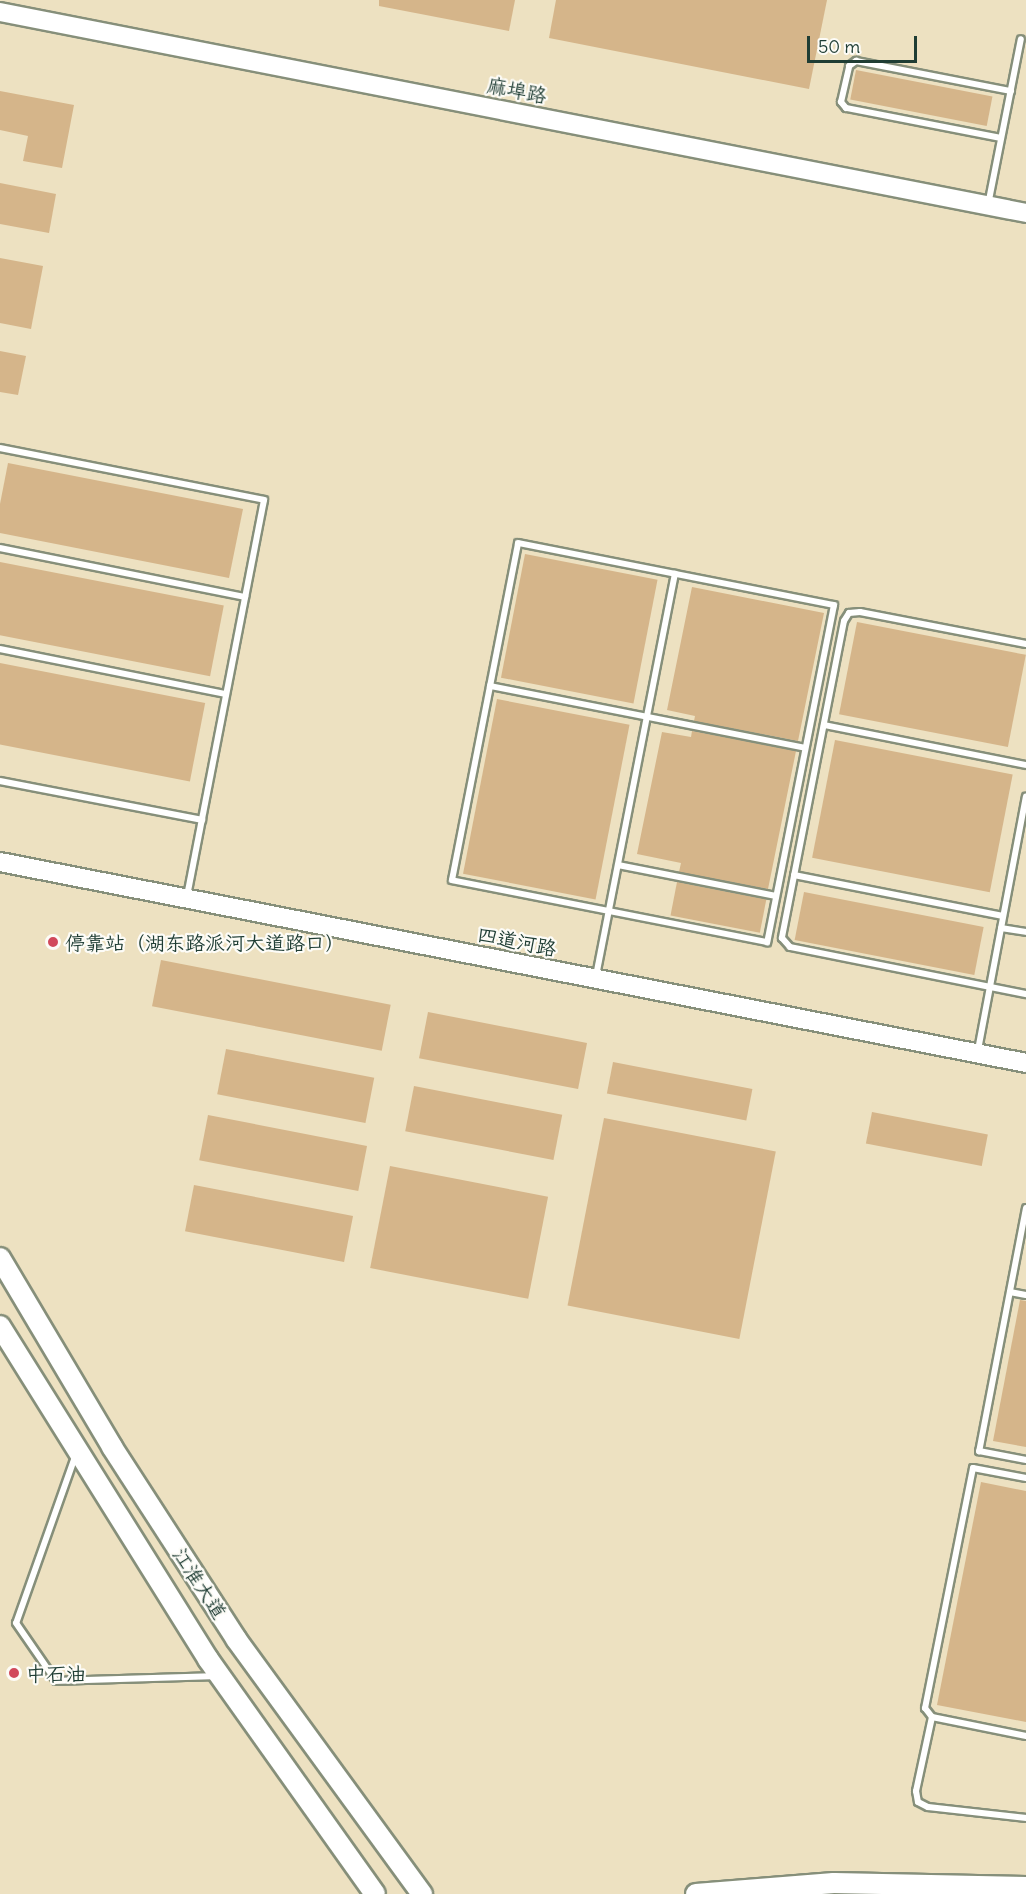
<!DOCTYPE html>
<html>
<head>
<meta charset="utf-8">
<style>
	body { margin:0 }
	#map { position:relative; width:1026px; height:1894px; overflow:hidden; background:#ede1c1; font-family:Delius,"LXGW WenKai TC",sans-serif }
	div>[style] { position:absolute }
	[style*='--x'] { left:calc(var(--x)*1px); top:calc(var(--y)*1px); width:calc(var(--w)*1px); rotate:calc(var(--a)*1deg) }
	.building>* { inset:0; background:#d5b58a; transform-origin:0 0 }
	.roads { filter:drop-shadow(2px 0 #868f7a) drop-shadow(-2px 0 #868f7a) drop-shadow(0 2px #868f7a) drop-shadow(0 -2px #868f7a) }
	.lane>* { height:6px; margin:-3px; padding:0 3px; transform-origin:3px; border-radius:3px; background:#fff }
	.secondary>* { height:18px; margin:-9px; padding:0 9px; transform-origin:9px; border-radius:9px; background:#fff }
	.primary>* { height:20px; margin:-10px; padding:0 10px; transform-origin:10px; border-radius:10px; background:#fff }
	.dots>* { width:16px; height:16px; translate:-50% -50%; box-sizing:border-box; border:3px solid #fdfcf7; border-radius:50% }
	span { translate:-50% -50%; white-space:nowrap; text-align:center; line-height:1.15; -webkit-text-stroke:4.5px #fdfcf7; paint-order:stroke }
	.street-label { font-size:20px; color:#1f3d34 }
	.poi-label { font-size:20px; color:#1f3d34 }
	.left { translate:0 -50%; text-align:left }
	.scale { position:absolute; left:807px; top:36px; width:110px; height:27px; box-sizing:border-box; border:3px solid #1f3d34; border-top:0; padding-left:8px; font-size:18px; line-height:21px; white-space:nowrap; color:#1f3d34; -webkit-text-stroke:4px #fdfcf7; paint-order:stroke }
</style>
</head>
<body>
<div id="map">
	<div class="building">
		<div style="clip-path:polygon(379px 0,515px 0,509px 31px,379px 6px)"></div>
		<div style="clip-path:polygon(556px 0,827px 0,809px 89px,549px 38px)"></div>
		<div style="left:856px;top:70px;width:139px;height:30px;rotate:11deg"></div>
		<div style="clip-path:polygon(0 91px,74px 105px,62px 168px,23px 161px,28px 136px,0 130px)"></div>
		<div style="clip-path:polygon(0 183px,56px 194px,49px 233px,0 224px)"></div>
		<div style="clip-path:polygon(0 258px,43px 266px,31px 329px,0 323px)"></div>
		<div style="clip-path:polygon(0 351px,26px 356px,18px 395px,0 392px)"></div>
		<div style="clip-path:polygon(8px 463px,243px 509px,229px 578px,0 533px,0 504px)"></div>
		<div style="left:525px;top:554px;width:135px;height:126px;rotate:11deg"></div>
		<div style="left:0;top:562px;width:228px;height:72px;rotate:11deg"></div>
		<div style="clip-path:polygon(692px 587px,824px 613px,798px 741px,694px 721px,695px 716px,667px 710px)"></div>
		<div style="left:857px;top:622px;width:172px;height:94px;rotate:11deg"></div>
		<div style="left:0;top:663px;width:209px;height:80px;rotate:11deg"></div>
		<div style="left:497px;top:699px;width:135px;height:178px;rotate:11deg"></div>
		<div style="clip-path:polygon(692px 731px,796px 751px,768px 889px,679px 872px,681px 863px,637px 854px,662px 732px,691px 737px)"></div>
		<div style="left:835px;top:740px;width:181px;height:120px;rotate:11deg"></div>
		<div style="left:677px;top:882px;width:91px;height:34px;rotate:11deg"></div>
		<div style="left:804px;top:892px;width:183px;height:49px;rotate:11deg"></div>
		<div style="left:161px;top:960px;width:234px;height:47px;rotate:11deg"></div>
		<div style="left:428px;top:1012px;width:162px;height:47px;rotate:11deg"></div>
		<div style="left:226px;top:1049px;width:151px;height:46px;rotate:11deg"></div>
		<div style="left:613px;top:1062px;width:142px;height:32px;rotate:11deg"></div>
		<div style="left:414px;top:1086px;width:151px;height:46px;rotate:11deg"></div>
		<div style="left:872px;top:1112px;width:118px;height:32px;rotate:11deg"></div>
		<div style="left:208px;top:1115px;width:162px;height:46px;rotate:11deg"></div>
		<div style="left:604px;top:1118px;width:175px;height:191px;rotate:11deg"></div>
		<div style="left:390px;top:1166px;width:161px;height:104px;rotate:11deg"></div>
		<div style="left:194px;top:1185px;width:162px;height:47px;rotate:11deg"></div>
		<div style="clip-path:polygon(1020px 1300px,1026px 1301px,1026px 1447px,993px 1441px)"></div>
		<div style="clip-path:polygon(981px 1482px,1026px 1491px,1026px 1722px,937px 1705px)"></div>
	</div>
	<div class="roads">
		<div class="lane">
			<div style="--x:1001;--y:138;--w:158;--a:-169"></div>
			<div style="--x:846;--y:108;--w:8;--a:-130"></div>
			<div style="--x:841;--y:102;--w:37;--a:-77"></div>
			<div style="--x:849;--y:66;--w:9;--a:-36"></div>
			<div style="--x:856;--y:61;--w:158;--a:11"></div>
			<div style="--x:988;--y:205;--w:169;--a:-78.8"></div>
			<div style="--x:0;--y:448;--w:269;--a:11.1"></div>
			<div style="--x:264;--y:500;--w:402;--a:101"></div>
			<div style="--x:518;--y:543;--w:322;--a:11.1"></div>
			<div style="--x:834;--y:605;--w:344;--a:101.2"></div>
			<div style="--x:767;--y:942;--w:321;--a:-168.9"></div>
			<div style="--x:452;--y:880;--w:343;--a:-78.9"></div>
			<div style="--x:0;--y:548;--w:250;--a:11.3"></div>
			<div style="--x:1026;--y:644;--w:169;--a:-169.1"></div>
			<div style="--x:860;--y:612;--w:11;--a:175"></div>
			<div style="--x:849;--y:613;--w:9;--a:122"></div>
			<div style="--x:844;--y:621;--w:323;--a:101.1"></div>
			<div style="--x:782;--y:938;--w:12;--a:48"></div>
			<div style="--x:790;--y:947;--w:241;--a:11.3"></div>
			<div style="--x:0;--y:649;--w:230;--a:11.3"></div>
			<div style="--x:490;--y:686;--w:321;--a:11.1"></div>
			<div style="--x:824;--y:725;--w:206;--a:11.2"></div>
			<div style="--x:0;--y:781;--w:206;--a:10.9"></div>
			<div style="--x:618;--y:865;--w:161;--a:11.1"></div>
			<div style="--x:794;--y:875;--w:213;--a:11.1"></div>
			<div style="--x:1001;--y:928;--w:25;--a:9"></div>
			<div style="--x:596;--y:976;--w:410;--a:-78.9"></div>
			<div style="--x:978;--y:1050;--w:258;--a:-79.3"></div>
			<div style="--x:1026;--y:1208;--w:248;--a:100.9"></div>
			<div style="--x:979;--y:1451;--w:48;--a:10.8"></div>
			<div style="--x:1010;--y:1292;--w:16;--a:11"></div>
			<div style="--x:76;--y:1454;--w:179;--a:109.5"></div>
			<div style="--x:16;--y:1623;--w:70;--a:55.4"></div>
			<div style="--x:56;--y:1681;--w:160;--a:-1.8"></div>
			<div style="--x:1026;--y:1478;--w:54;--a:-169.3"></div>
			<div style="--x:973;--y:1468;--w:245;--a:101.3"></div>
			<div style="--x:925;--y:1708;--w:11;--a:52"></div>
			<div style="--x:932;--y:1717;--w:96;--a:11.4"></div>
			<div style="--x:932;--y:1717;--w:76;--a:102.2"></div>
			<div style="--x:916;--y:1791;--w:11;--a:80"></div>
			<div style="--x:918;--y:1802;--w:11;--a:27"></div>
			<div style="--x:928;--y:1807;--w:99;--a:6.4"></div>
		</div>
		<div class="secondary">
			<div style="--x:0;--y:12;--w:1046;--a:11.08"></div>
			<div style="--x:0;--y:862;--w:1046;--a:11.08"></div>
		</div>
		<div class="primary">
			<div style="--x:0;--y:1258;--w:220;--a:59.3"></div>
			<div style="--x:112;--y:1447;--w:229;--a:57.1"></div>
			<div style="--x:236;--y:1639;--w:316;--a:53.9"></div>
			<div style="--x:0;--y:1326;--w:393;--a:58"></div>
			<div style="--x:208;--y:1659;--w:288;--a:54.6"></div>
			<div style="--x:696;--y:1894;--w:138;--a:-4.6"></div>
			<div style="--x:834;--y:1883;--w:192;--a:1.2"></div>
		</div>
	</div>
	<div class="dots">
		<div style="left:53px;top:942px;background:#d1495b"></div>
		<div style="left:14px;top:1673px;background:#d1495b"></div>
	</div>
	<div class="street-label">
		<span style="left:517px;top:90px;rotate:11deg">麻埠路</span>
		<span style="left:517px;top:941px;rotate:11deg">四道河路</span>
		<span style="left:200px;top:1583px;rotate:57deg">江淮大道</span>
	</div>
	<div class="poi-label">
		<span class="left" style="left:65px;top:942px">停靠站（湖东路派河大道路口）</span>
		<span class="left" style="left:26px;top:1673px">中石油</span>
	</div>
	<div class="scale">50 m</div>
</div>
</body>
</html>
